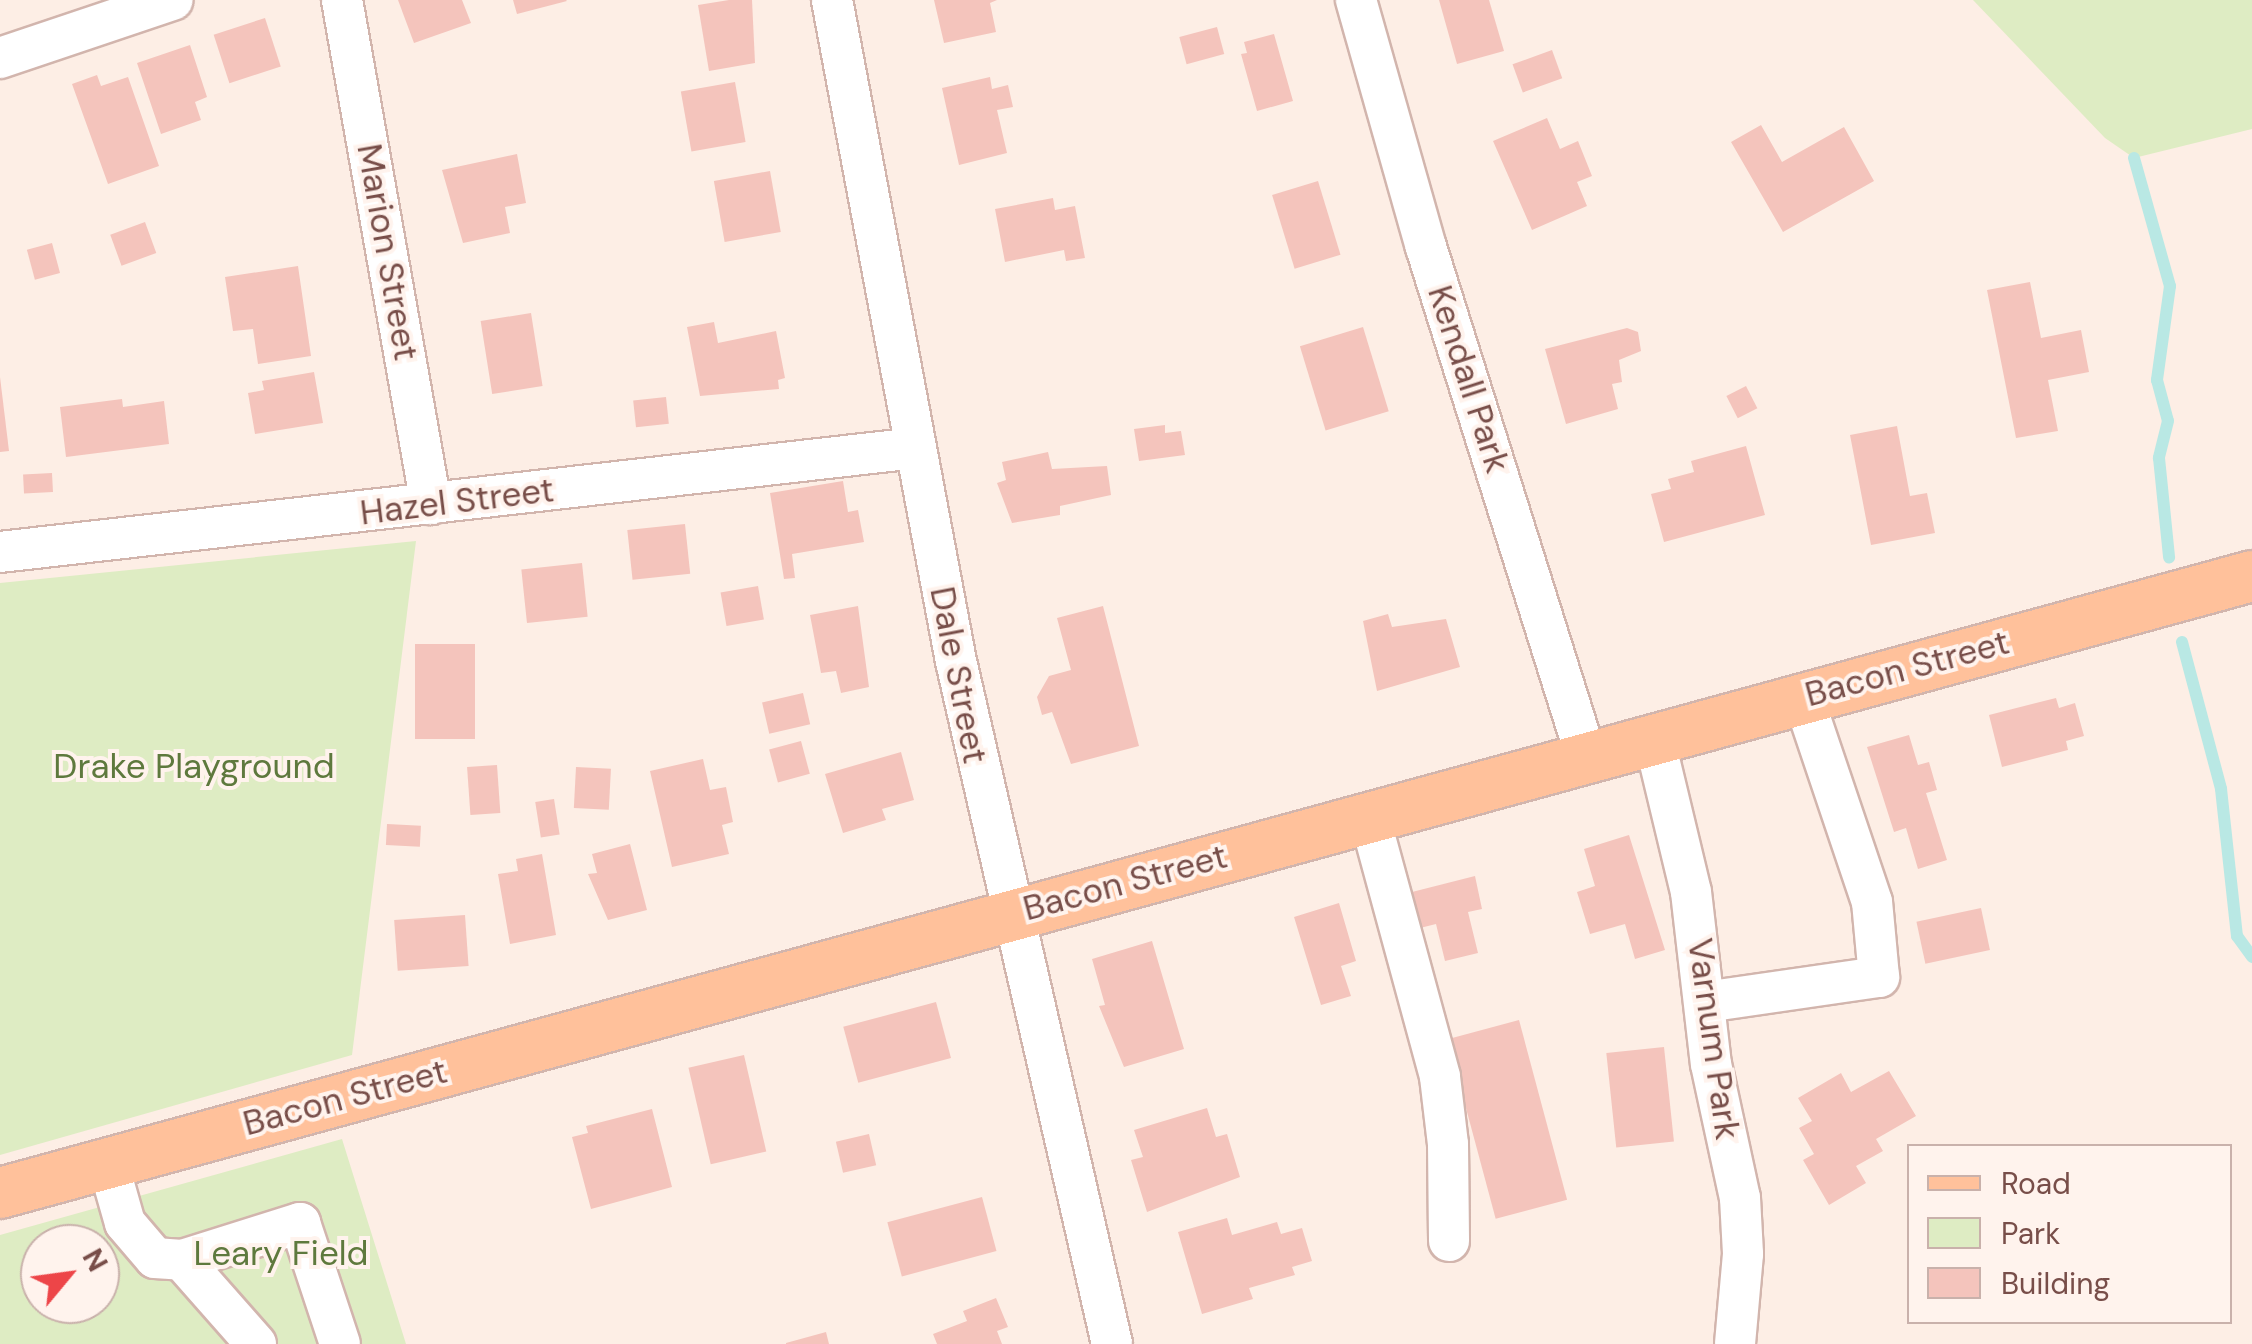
<!DOCTYPE html>
<html>
<head>
<meta charset="utf-8">
<style>
	body { margin:0 }
	#map { position:relative; width:2252px; height:1344px; overflow:hidden; background:#fdeee5; font-family:"DM Sans",sans-serif }
	div>[style] { position:absolute }
	[style*='--x'] { left:calc(var(--x)*1px); top:calc(var(--y)*1px); width:calc(var(--w)*1px); rotate:calc(var(--a)*1deg) }
	.green>* { inset:0; background:#deecc3 }
	.stream>* { height:12px; margin:-6px; padding:0 6px; transform-origin:6px; border-radius:6px; background:#b9e8e4 }
	.building>* { inset:0; background:#f4c4bc; transform-origin:0 0 }
	.roads { filter:drop-shadow(2px 0 #d2b5ad) drop-shadow(-2px 0 #d2b5ad) drop-shadow(0 2px #d2b5ad) drop-shadow(0 -2px #d2b5ad) }
	.minor>* { height:40px; margin:-20px; padding:0 20px; transform-origin:20px; border-radius:20px; background:#fff }
	.major>* { height:50px; margin:-25px; padding:0 25px; transform-origin:25px; border-radius:25px; background:#ffc19b }
	span { translate:-50% -50%; white-space:nowrap; text-align:center; line-height:1.15; -webkit-text-stroke:8px #fff3ed; paint-order:stroke }
	.street-label { font-size:35px; color:#784e49 }
	.park-label { font-size:35px; color:#5e793d }
	.legend { position:absolute; left:1907px; top:1144px; width:325px; height:180px; box-sizing:border-box; background:#fff3ed; border:2px solid #c9b1ab; margin:0; padding:12px 18px; list-style:none; font-size:30px; color:#784e49 }
	.legend li { display:flex; align-items:center; gap:20px; height:50px }
	.legend b { width:50px; border:2px solid #c9b1ab }
	.north { position:absolute; left:20px; top:1224px; width:100px; height:100px; box-sizing:border-box; background:#fff3ed; border:2px solid #c9b1ab; border-radius:50%; rotate:61deg; font-size:28px; font-weight:700; line-height:40px; text-align:center; color:#784e49 }
	.north::after { content:''; display:block; margin:auto; width:35px; height:45px; background:#ed4548; clip-path:polygon(50% 0,100% 100%,50% 72%,0 100%) }
</style>
</head>
<body>
<div id="map">
	<div class="green">
		<div style="clip-path:polygon(1973px 0,2252px 0,2252px 129px,2134px 158px,2105px 138px)"></div>
		<div style="clip-path:polygon(416px 541px,352px 1055px,0 1155px,0 583px)"></div>
		<div style="clip-path:polygon(evenodd,342px 1139px,406px 1344px,0 1344px,0 1235px,342px 1139px,40px 1244px,100px 1244px,100px 1304px,40px 1304px,40px 1244px)"></div>
	</div>
	<div class="stream">
		<div style="--x:2134;--y:158;--w:133;--a:74.3"></div>
		<div style="--x:2170;--y:286;--w:95;--a:97.9"></div>
		<div style="--x:2157;--y:380;--w:42;--a:75"></div>
		<div style="--x:2168;--y:421;--w:38;--a:104"></div>
		<div style="--x:2159;--y:458;--w:100;--a:84.2"></div>
		<div style="--x:2182;--y:642;--w:152;--a:75.1"></div>
		<div style="--x:2221;--y:789;--w:148;--a:83.8"></div>
		<div style="--x:2237;--y:936;--w:26;--a:54"></div>
	</div>
	<div class="building">
		<div style="clip-path:polygon(398px 0,462px 0,471px 23px,414px 43px)"></div>
		<div style="clip-path:polygon(513px 0,566px 0,567px 1px,517px 14px)"></div>
		<div style="clip-path:polygon(729px 0,752px 0,755px 63px,709px 71px,698px 5px)"></div>
		<div style="clip-path:polygon(934px 0,997px 0,990px 3px,996px 32px,944px 43px)"></div>
		<div style="clip-path:polygon(1439px 0,1489px 0,1504px 51px,1457px 64px)"></div>
		<div style="left:265px;top:18px;width:51px;height:54px;rotate:72deg"></div>
		<div style="left:1217px;top:27px;width:28px;height:39px;rotate:75deg"></div>
		<div style="clip-path:polygon(1274px 34px,1293px 101px,1257px 111px,1241px 54px,1247px 53px,1244px 42px)"></div>
		<div style="clip-path:polygon(190px 45px,207px 97px,195px 102px,201px 120px,161px 134px,137px 63px)"></div>
		<div style="left:1552px;top:50px;width:30px;height:42px;rotate:70deg"></div>
		<div style="clip-path:polygon(97px 75px,101px 86px,128px 77px,159px 166px,108px 184px,72px 84px)"></div>
		<div style="clip-path:polygon(990px 77px,992px 89px,1008px 85px,1013px 107px,997px 110px,1007px 153px,959px 165px,942px 88px)"></div>
		<div style="left:735px;top:82px;width:61px;height:55px;rotate:80deg"></div>
		<div style="clip-path:polygon(1547px 118px,1560px 149px,1578px 141px,1592px 176px,1577px 182px,1587px 206px,1532px 230px,1493px 141px)"></div>
		<div style="clip-path:polygon(1761px 125px,1782px 162px,1844px 127px,1874px 181px,1783px 232px,1731px 142px)"></div>
		<div style="clip-path:polygon(517px 154px,526px 203px,505px 207px,510px 233px,463px 243px,442px 170px)"></div>
		<div style="left:770px;top:171px;width:62px;height:57px;rotate:80deg"></div>
		<div style="left:1318px;top:181px;width:77px;height:48px;rotate:73deg"></div>
		<div style="clip-path:polygon(1053px 198px,1055px 210px,1075px 206px,1085px 258px,1066px 261px,1064px 250px,1005px 262px,995px 209px)"></div>
		<div style="left:145px;top:222px;width:33px;height:37px;rotate:70deg"></div>
		<div style="left:52px;top:243px;width:31px;height:26px;rotate:75deg"></div>
		<div style="clip-path:polygon(298px 266px,311px 356px,258px 364px,253px 329px,233px 331px,225px 277px)"></div>
		<div style="clip-path:polygon(2030px 282px,2041px 338px,2081px 330px,2089px 372px,2048px 380px,2058px 431px,2016px 438px,1987px 290px)"></div>
		<div style="left:531px;top:313px;width:74px;height:51px;rotate:81deg"></div>
		<div style="clip-path:polygon(714px 322px,718px 343px,776px 331px,785px 378px,778px 380px,779px 389px,700px 396px,687px 327px)"></div>
		<div style="left:1363px;top:327px;width:88px;height:66px;rotate:73deg"></div>
		<div style="clip-path:polygon(1627px 328px,1638px 332px,1641px 351px,1619px 360px,1622px 382px,1612px 384px,1618px 409px,1566px 424px,1545px 349px)"></div>
		<div style="clip-path:polygon(314px 372px,323px 423px,255px 434px,248px 393px,264px 390px,262px 381px)"></div>
		<div style="clip-path:polygon(0 377px,9px 451px,0 452px)"></div>
		<div style="left:1746px;top:386px;width:25px;height:22px;rotate:63deg"></div>
		<div style="left:666px;top:397px;width:27px;height:33px;rotate:84deg"></div>
		<div style="clip-path:polygon(122px 399px,123px 407px,164px 401px,169px 444px,66px 457px,60px 407px)"></div>
		<div style="clip-path:polygon(1165px 425px,1165px 433px,1181px 431px,1185px 455px,1139px 461px,1134px 429px)"></div>
		<div style="clip-path:polygon(1897px 426px,1910px 496px,1927px 493px,1935px 533px,1871px 545px,1850px 435px)"></div>
		<div style="clip-path:polygon(1746px 446px,1765px 515px,1664px 542px,1651px 494px,1671px 489px,1668px 479px,1694px 472px,1691px 461px)"></div>
		<div style="clip-path:polygon(1048px 452px,1052px 469px,1107px 466px,1111px 495px,1060px 506px,1060px 515px,1012px 523px,997px 483px,1006px 480px,1002px 462px)"></div>
		<div style="left:52px;top:473px;width:19px;height:29px;rotate:87deg"></div>
		<div style="clip-path:polygon(843px 481px,848px 512px,858px 510px,864px 542px,792px 554px,795px 578px,784px 579px,770px 493px)"></div>
		<div style="left:685px;top:524px;width:50px;height:58px;rotate:84deg"></div>
		<div style="left:582px;top:563px;width:54px;height:61px;rotate:84deg"></div>
		<div style="left:758px;top:586px;width:34px;height:38px;rotate:80deg"></div>
		<div style="clip-path:polygon(858px 606px,869px 687px,841px 693px,836px 671px,821px 673px,810px 615px)"></div>
		<div style="clip-path:polygon(1103px 606px,1139px 746px,1071px 764px,1052px 712px,1042px 715px,1037px 697px,1049px 676px,1071px 670px,1057px 618px)"></div>
		<div style="clip-path:polygon(1388px 614px,1392px 627px,1446px 619px,1460px 667px,1377px 691px,1363px 621px)"></div>
		<div style="left:415px;top:644px;width:60px;height:95px"></div>
		<div style="left:803px;top:693px;width:32px;height:42px;rotate:77deg"></div>
		<div style="clip-path:polygon(2056px 698px,2059px 708px,2075px 703px,2084px 736px,2066px 741px,2068px 750px,2002px 767px,1989px 715px)"></div>
		<div style="clip-path:polygon(1909px 735px,1918px 765px,1929px 762px,1937px 790px,1926px 793px,1947px 860px,1918px 869px,1906px 828px,1894px 832px,1867px 747px)"></div>
		<div style="left:801px;top:741px;width:34px;height:33px;rotate:75deg"></div>
		<div style="clip-path:polygon(901px 752px,914px 800px,882px 809px,886px 820px,843px 833px,825px 774px)"></div>
		<div style="clip-path:polygon(703px 759px,710px 790px,726px 787px,733px 822px,722px 825px,729px 854px,672px 867px,650px 771px)"></div>
		<div style="left:497px;top:765px;width:48px;height:30px;rotate:86deg"></div>
		<div style="left:576px;top:767px;width:35px;height:41px;rotate:3deg"></div>
		<div style="left:554px;top:799px;width:36px;height:19px;rotate:81deg"></div>
		<div style="left:387px;top:824px;width:34px;height:21px;rotate:3deg"></div>
		<div style="clip-path:polygon(1629px 835px,1665px 950px,1635px 959px,1625px 924px,1590px 934px,1577px 892px,1595px 886px,1584px 849px)"></div>
		<div style="clip-path:polygon(630px 844px,647px 910px,608px 920px,588px 874px,597px 873px,592px 854px)"></div>
		<div style="clip-path:polygon(542px 854px,556px 935px,510px 944px,498px 874px,518px 871px,516px 859px)"></div>
		<div style="clip-path:polygon(1475px 876px,1482px 909px,1468px 912px,1478px 953px,1445px 961px,1436px 924px,1420px 928px,1412px 892px)"></div>
		<div style="clip-path:polygon(1339px 903px,1356px 961px,1341px 966px,1351px 996px,1321px 1005px,1294px 917px)"></div>
		<div style="left:1981px;top:908px;width:43px;height:66px;rotate:78deg"></div>
		<div style="left:465px;top:915px;width:51px;height:71px;rotate:86deg"></div>
		<div style="clip-path:polygon(1152px 941px,1184px 1049px,1124px 1067px,1099px 1006px,1105px 1005px,1092px 959px)"></div>
		<div style="left:936px;top:1002px;width:58px;height:96px;rotate:75deg"></div>
		<div style="left:1519px;top:1020px;width:186px;height:74px;rotate:75deg"></div>
		<div style="left:1664px;top:1047px;width:95px;height:58px;rotate:84deg"></div>
		<div style="left:744px;top:1055px;width:99px;height:57px;rotate:77deg"></div>
		<div style="clip-path:polygon(1889px 1071px,1916px 1116px,1876px 1139px,1883px 1151px,1856px 1166px,1866px 1183px,1829px 1205px,1803px 1160px,1814px 1154px,1799px 1128px,1812px 1121px,1798px 1098px,1841px 1073px,1851px 1092px)"></div>
		<div style="clip-path:polygon(1207px 1108px,1216px 1137px,1227px 1134px,1240px 1177px,1147px 1212px,1131px 1160px,1143px 1157px,1134px 1130px)"></div>
		<div style="clip-path:polygon(652px 1109px,672px 1187px,591px 1209px,572px 1137px,588px 1133px,586px 1126px)"></div>
		<div style="left:869px;top:1134px;width:32px;height:34px;rotate:77deg"></div>
		<div style="left:982px;top:1197px;width:56px;height:98px;rotate:75deg"></div>
		<div style="clip-path:polygon(1227px 1218px,1232px 1235px,1277px 1222px,1281px 1234px,1302px 1228px,1312px 1261px,1292px 1267px,1295px 1275px,1249px 1288px,1253px 1299px,1202px 1314px,1178px 1232px)"></div>
		<div style="clip-path:polygon(996px 1298px,1008px 1327px,997px 1331px,1002px 1344px,937px 1344px,933px 1334px,967px 1321px,963px 1311px)"></div>
		<div style="clip-path:polygon(826px 1332px,829px 1344px,786px 1344px,786px 1343px)"></div>
	</div>
	<div class="roads">
		<div class="minor">
			<div style="--x:342;--y:0;--w:512;--a:79.99"></div>
			<div style="--x:832;--y:0;--w:673;--a:79.38"></div>
			<div style="--x:956;--y:661;--w:701;--a:77.13"></div>
			<div style="--x:1356;--y:0;--w:257;--a:74.2"></div>
			<div style="--x:1426;--y:247;--w:534;--a:72.55"></div>
			<div style="--x:0;--y:58;--w:182;--a:-18.6"></div>
			<div style="--x:0;--y:552;--w:921;--a:-6.48"></div>
			<div style="--x:1654;--y:738;--w:158;--a:76.5"></div>
			<div style="--x:1691;--y:892;--w:173;--a:83.4"></div>
			<div style="--x:1711;--y:1064;--w:137;--a:77.8"></div>
			<div style="--x:1740;--y:1198;--w:56;--a:86.9"></div>
			<div style="--x:1743;--y:1254;--w:90;--a:95.1"></div>
			<div style="--x:1369;--y:815;--w:271;--a:74.8"></div>
			<div style="--x:1440;--y:1077;--w:67;--a:83.2"></div>
			<div style="--x:1448;--y:1144;--w:97;--a:89.4"></div>
			<div style="--x:1705;--y:1002;--w:176;--a:-8.2"></div>
			<div style="--x:1879;--y:977;--w:75;--a:-95.3"></div>
			<div style="--x:1872;--y:902;--w:216;--a:-108.6"></div>
			<div style="--x:108;--y:1163;--w:62;--a:74.2"></div>
			<div style="--x:125;--y:1223;--w:46;--a:49.4"></div>
			<div style="--x:155;--y:1258;--w:27;--a:4"></div>
			<div style="--x:182;--y:1260;--w:124;--a:-17.4"></div>
			<div style="--x:300;--y:1223;--w:127;--a:71.7"></div>
			<div style="--x:182;--y:1260;--w:112;--a:48.6"></div>
		</div>
		<div class="major">
			<div style="--x:0;--y:1193;--w:2335;--a:-15.32"></div>
		</div>
	</div>
	<div class="street-label">
		<span style="left:388px;top:252px;rotate:80deg">Marion Street</span>
		<span style="left:1469px;top:379px;rotate:72deg">Kendall Park</span>
		<span style="left:457px;top:501px;rotate:-7deg">Hazel Street</span>
		<span style="left:1907px;top:668px;rotate:-15deg">Bacon Street</span>
		<span style="left:959px;top:675px;rotate:79deg">Dale Street</span>
		<span style="left:1125px;top:882px;rotate:-15deg">Bacon Street</span>
		<span style="left:1714px;top:1039px;rotate:82deg">Varnum Park</span>
		<span style="left:345px;top:1097px;rotate:-15deg">Bacon Street</span>
	</div>
	<div class="park-label">
		<span style="left:194px;top:766px">Drake Playground</span>
		<span style="left:281px;top:1253px">Leary Field</span>
	</div>
	<ul class="legend">
	<li><b style="height:12px;background:#ffc19b"></b>Road</li>
	<li><b style="height:28px;background:#deecc3"></b>Park</li>
	<li><b style="height:28px;background:#f4c4bc"></b>Building</li>
	</ul>
	<div class="north">N</div>
</div>
</body>
</html>
